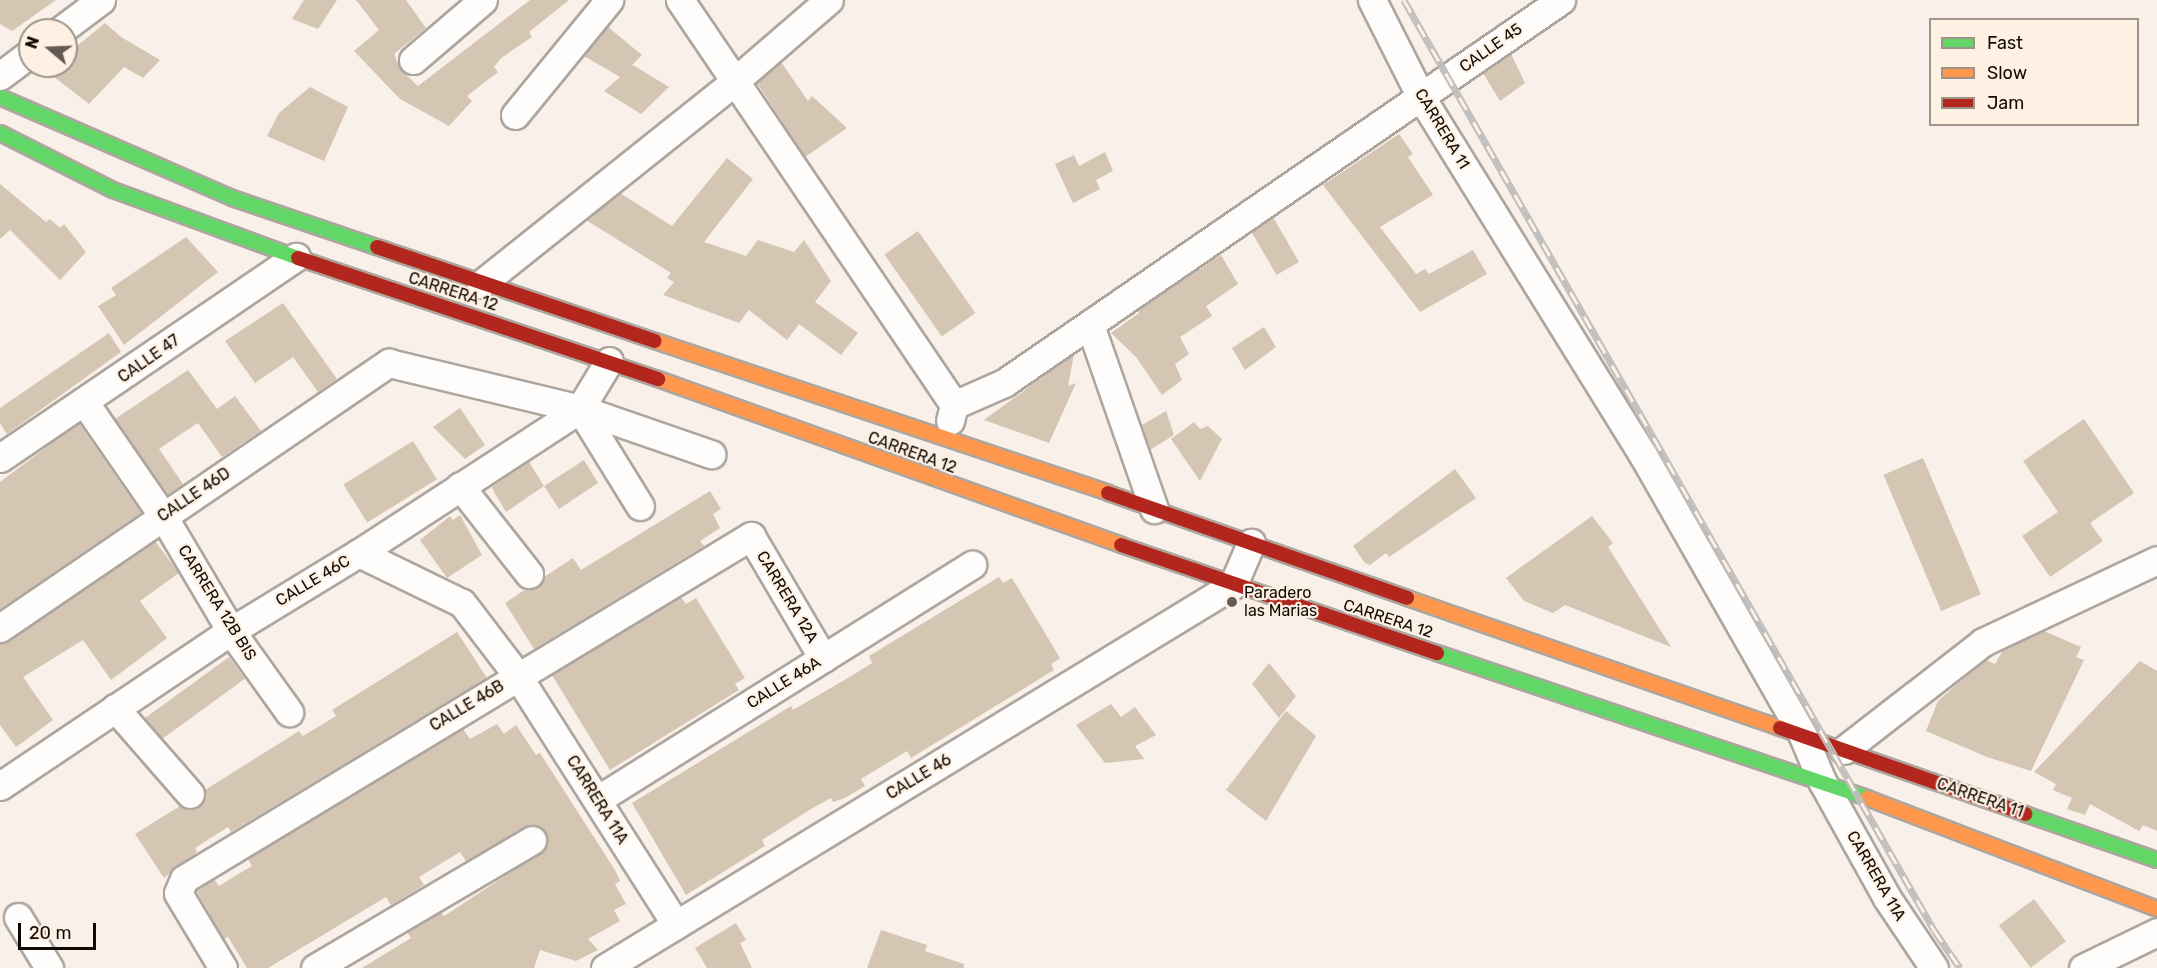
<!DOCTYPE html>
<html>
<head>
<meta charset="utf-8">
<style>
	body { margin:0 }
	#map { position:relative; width:2157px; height:968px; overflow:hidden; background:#f8f0e9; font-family:Rubik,sans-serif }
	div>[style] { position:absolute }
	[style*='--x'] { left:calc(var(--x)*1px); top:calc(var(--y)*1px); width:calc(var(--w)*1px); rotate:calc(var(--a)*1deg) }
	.building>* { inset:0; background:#d5c5b3; transform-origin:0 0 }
	.roads { filter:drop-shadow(2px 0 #ada69f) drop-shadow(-2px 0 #ada69f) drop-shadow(0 2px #ada69f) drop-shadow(0 -2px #ada69f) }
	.street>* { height:27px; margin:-13.5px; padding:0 13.5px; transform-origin:13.5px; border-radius:13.5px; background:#fefdfc }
	.fast>* { height:14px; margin:-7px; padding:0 7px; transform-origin:7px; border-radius:7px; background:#63d668 }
	.slow>* { height:14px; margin:-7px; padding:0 7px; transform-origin:7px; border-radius:7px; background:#ff974d }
	.jam>* { height:14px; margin:-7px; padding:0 7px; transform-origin:7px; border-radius:7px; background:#b3261e }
	.rail>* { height:7px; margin-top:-3.5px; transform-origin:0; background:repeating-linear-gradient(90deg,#fef0e3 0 14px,#c0bebc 0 28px); box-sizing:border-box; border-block:2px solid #c0bebc }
	.dots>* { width:16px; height:16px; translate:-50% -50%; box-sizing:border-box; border:3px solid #fef0e3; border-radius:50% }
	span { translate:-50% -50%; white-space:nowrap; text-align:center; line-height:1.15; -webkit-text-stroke:4.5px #fef0e3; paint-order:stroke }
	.street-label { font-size:16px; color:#110a04 }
	.poi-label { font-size:16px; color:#110a04 }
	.left { translate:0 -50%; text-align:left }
	.legend { position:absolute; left:1929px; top:18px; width:210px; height:108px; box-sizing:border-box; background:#fef0e3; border:2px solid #9f948a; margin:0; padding:8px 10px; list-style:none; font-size:18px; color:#110a04 }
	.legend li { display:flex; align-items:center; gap:12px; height:30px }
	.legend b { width:30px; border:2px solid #9f948a }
	.north { position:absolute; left:18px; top:18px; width:60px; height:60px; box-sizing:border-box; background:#fef0e3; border:2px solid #9f948a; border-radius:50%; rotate:289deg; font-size:16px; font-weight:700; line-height:24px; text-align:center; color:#110a04 }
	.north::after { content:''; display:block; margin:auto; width:21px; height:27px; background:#625a54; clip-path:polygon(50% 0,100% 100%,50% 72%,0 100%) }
	.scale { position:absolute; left:18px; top:923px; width:78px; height:27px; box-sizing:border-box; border:3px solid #110a04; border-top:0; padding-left:8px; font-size:18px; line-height:21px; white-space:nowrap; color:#110a04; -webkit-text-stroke:4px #fef0e3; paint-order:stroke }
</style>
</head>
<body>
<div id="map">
	<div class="building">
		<div style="clip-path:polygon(0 0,56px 0,12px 31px,0 24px)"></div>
		<div style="clip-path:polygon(304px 0,337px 0,318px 29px,292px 19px)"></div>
		<div style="clip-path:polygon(356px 0,406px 0,426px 28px,394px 54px,401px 70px,418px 86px,530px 0,569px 0,529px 32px,532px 37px,501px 58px,494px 67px,498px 72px,467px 96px,472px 101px,449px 126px,400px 99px,354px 51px,379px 30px)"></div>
		<div style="clip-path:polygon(105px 23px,121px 37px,160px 60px,143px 78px,124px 67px,89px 104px,40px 66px,66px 66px,66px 55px)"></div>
		<div style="clip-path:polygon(608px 27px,642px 55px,629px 68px,633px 65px,669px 87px,641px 114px,604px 91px,620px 77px,584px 56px)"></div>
		<div style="clip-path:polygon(1511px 54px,1525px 83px,1500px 101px,1483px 73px)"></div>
		<div style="clip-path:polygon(781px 62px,808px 101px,812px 96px,847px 128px,805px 157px,757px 83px)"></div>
		<div style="clip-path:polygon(310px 87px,348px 107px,324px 161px,267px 136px,279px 113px)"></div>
		<div style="clip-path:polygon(1399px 134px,1413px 154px,1408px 157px,1433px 195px,1380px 227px,1416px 274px,1425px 269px,1429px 274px,1473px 250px,1487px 274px,1420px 312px,1323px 185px)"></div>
		<div style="clip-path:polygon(1105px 152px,1113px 171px,1096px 180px,1100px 189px,1073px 203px,1055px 164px,1074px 155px,1079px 166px)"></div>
		<div style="clip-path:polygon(727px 158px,753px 179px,704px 242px,746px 256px,758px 240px,794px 252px,804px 240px,831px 281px,815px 302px,858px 333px,841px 355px,799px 324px,787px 340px,749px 310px,739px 323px,663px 295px,674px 282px,667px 278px,671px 273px,586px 220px,620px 193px,672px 226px)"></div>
		<div style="clip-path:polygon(0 184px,46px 222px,50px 219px,60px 228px,64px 224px,86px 252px,60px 280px,10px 230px,0 239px)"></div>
		<div style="left:1273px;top:217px;width:52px;height:26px;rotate:60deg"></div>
		<div style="left:918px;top:231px;width:100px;height:41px;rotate:55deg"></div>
		<div style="clip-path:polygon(186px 237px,218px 272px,124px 345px,98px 306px,116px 295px,111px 288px)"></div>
		<div style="clip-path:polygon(1221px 255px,1238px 284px,1206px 306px,1212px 316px,1180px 337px,1189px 354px,1175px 364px,1182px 380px,1162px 395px,1136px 357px,1111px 333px,1139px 313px,1138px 310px)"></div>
		<div style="clip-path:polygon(283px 303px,337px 379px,318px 392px,293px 357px,255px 383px,225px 341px)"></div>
		<div style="clip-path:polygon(1264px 327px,1276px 347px,1245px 370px,1232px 348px)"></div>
		<div style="clip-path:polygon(109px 333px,121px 352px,7px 434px,0 423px,0 408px)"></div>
		<div style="clip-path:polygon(1074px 354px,1068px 386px,1076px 383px,1049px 443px,984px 420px)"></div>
		<div style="clip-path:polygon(188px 370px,217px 409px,235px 396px,261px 431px,222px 457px,198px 423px,178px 436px,159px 449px,183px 484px,168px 495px,115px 419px)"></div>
		<div style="clip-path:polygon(460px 408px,485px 445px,465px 459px,433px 427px)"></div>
		<div style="clip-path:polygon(1166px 411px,1174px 435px,1150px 450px,1142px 425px)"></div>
		<div style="clip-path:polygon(2084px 419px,2134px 493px,2090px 523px,2103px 541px,2050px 577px,2022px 536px,2058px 512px,2023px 461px)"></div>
		<div style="clip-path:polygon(1194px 422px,1200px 429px,1208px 426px,1222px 439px,1200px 481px,1171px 439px)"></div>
		<div style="clip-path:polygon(79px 423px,141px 513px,0 609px,0 482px)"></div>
		<div style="left:413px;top:441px;width:45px;height:82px;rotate:58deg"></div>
		<div style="left:1923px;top:458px;width:148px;height:43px;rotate:67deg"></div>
		<div style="clip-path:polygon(584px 460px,598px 483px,559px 509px,544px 486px,506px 512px,494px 492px,492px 487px,529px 462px,544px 486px)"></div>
		<div style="clip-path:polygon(1455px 469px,1476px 498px,1389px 557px,1386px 553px,1370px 565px,1365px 563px,1353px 546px)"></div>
		<div style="clip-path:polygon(710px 491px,721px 509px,713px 514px,720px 528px,700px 541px,704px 546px,534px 649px,505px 603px,526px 589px,538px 587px,544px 577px,573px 558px,581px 570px)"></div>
		<div style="clip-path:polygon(460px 515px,482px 555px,447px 578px,420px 540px,450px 516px,453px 520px)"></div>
		<div style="clip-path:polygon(1592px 516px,1613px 543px,1608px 547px,1671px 647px,1565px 605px,1553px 613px,1524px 601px,1506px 578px)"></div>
		<div style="clip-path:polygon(155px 541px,179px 573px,140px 601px,167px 638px,111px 680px,83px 640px,23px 677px,53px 720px,16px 747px,0 725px,0 644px)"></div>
		<div style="clip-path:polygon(999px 577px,1003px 583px,1012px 578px,1060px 658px,1051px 664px,1054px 670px,911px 758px,907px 751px,861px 779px,865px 786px,845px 798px,833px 802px,831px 798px,811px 809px,762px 840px,765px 846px,686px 895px,632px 803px,791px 706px,793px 710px,853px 675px,872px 663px,869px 656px)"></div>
		<div style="clip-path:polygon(681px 597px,686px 604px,696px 598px,745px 678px,735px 684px,739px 690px,610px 770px,552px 675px)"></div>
		<div style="clip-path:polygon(2044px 631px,2081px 647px,2076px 657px,2084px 660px,2031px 771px,1987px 757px,1926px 731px,1938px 701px,1971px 672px,1986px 660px,1995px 664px,2003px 650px)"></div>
		<div style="clip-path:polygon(457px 632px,487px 678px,231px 832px,228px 827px,195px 848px,197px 852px,164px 878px,135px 834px,180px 806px,192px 809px,200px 806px,205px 790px,299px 731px,303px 736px,336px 716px,332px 710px)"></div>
		<div style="left:229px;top:657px;width:27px;height:105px;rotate:54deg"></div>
		<div style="clip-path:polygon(2140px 661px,2157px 671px,2157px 831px,2143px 825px,2139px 831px,2090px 804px,2085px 815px,2067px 809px,2072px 798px,2053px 790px,2056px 784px,2034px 772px)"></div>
		<div style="clip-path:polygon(1269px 663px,1296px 696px,1279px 718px,1252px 684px)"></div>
		<div style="clip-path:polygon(1111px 704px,1121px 717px,1135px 707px,1156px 735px,1135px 746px,1144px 759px,1105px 763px,1076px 725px)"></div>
		<div style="clip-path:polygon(1286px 711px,1316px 736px,1266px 821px,1226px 790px)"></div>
		<div style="clip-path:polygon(497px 724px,504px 734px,516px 725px,536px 755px,540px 753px,615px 870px,620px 881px,615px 884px,626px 904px,614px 910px,620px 921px,588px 939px,598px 950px,576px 961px,540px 950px,534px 968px,362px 968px,411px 938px,407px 932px,441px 912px,444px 916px,540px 853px,546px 847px,546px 833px,531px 824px,466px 861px,460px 852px,419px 877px,424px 885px,391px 905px,386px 897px,268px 968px,247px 968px,228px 937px,224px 939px,196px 890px,214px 879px,219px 886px,235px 876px,252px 866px,248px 859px,463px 729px,470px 739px)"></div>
		<div style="left:2034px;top:899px;width:53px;height:44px;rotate:53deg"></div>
		<div style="clip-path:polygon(736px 923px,746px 940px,740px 943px,752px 968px,707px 968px,695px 948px)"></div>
		<div style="clip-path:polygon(881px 930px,927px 945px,925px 951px,964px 964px,964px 968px,867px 968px)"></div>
	</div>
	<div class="roads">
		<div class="street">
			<div style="--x:680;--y:0;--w:489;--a:55.9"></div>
			<div style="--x:954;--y:405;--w:16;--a:104"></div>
			<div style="--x:1372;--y:0;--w:109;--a:63.2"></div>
			<div style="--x:1421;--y:97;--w:421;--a:58.2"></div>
			<div style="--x:1643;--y:455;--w:323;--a:60.3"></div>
			<div style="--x:1803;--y:736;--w:49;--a:67.1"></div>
			<div style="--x:1822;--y:781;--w:134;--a:60.9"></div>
			<div style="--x:1887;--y:898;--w:84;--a:56.1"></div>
			<div style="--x:61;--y:30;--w:50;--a:-36.9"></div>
			<div style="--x:413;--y:60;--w:92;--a:-40.6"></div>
			<div style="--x:0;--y:76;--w:38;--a:-37"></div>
			<div style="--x:515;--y:115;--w:149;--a:-50.7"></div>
			<div style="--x:481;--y:284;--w:325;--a:-38.6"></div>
			<div style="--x:735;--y:81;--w:124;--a:-40.8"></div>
			<div style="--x:1090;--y:325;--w:195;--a:70.8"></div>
			<div style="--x:85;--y:403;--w:137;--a:55.4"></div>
			<div style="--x:163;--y:516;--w:134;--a:59.4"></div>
			<div style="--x:231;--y:631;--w:100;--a:54.4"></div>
			<div style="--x:954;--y:405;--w:55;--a:-23.7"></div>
			<div style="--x:1004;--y:383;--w:676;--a:-34.51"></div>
			<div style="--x:580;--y:409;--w:114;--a:58.3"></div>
			<div style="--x:0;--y:458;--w:358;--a:-34.2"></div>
			<div style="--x:460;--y:486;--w:112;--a:51.9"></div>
			<div style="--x:359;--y:553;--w:114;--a:25.9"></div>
			<div style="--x:462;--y:603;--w:91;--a:52.6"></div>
			<div style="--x:517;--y:675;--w:296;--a:57.5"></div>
			<div style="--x:0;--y:628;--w:471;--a:-34.3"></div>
			<div style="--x:389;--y:363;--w:196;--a:13.5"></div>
			<div style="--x:580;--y:409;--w:139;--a:19"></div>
			<div style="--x:115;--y:708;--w:114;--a:48.9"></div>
			<div style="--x:1844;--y:750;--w:176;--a:-37.8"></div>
			<div style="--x:1983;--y:642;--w:192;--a:-25.2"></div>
			<div style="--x:0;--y:786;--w:278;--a:-33.9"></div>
			<div style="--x:231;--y:631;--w:150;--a:-31.4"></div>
			<div style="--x:359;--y:553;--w:264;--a:-33.1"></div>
			<div style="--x:580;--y:409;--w:56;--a:-58.9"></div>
			<div style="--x:597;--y:800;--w:443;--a:-32.1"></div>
			<div style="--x:18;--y:917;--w:60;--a:58.7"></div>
			<div style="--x:223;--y:968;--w:87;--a:-121"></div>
			<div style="--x:178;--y:893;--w:15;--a:-67"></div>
			<div style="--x:184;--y:879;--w:663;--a:-31.17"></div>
			<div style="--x:751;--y:536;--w:142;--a:59.5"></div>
			<div style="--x:315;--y:968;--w:252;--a:-30.5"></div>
			<div style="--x:605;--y:968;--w:736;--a:-31.38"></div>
			<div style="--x:1233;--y:585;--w:46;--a:-66.8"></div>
			<div style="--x:2083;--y:968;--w:82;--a:-25.9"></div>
		</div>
		<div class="fast">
			<div style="--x:0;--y:97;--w:253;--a:23.5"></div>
			<div style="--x:232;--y:198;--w:153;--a:18.7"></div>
			<div style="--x:0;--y:133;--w:127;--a:26.8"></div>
			<div style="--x:113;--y:190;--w:197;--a:20.2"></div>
			<div style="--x:1437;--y:653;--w:454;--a:18.6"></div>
			<div style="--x:2025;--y:814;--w:140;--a:19.2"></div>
		</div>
		<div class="slow">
			<div style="--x:655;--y:341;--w:478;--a:18.5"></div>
			<div style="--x:658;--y:379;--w:492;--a:19.7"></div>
			<div style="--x:1407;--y:598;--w:395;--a:19.2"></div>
			<div style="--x:1867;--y:798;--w:311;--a:20.9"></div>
		</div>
		<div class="jam">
			<div style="--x:377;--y:247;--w:293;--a:18.7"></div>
			<div style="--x:298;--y:258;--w:380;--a:18.6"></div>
			<div style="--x:1108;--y:493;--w:317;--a:19.3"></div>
			<div style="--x:1121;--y:545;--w:334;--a:18.9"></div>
			<div style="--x:1780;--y:728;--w:260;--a:19.3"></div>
		</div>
	</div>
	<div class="rail">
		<div style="--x:1404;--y:0;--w:1070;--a:60.32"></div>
		<div style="--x:1934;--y:930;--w:46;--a:55.6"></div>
	</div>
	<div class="dots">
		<div style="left:1232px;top:602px;background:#625a54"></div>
	</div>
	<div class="street-label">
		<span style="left:1491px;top:48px;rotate:-35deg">CALLE 45</span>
		<span style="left:1442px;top:129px;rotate:59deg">CARRERA 11</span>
		<span style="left:453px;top:292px;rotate:18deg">CARRERA 12</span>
		<span style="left:149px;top:359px;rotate:-35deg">CALLE 47</span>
		<span style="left:912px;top:453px;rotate:20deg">CARRERA 12</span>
		<span style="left:194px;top:495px;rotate:-34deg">CALLE 46D</span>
		<span style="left:313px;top:581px;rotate:-31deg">CALLE 46C</span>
		<span style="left:787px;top:597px;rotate:59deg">CARRERA 12A</span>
		<span style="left:217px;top:603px;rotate:58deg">CARRERA 12B BIS</span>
		<span style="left:1388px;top:619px;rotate:18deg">CARRERA 12</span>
		<span style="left:784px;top:683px;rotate:-32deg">CALLE 46A</span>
		<span style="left:467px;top:706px;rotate:-31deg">CALLE 46B</span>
		<span style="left:919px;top:777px;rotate:-31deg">CALLE 46</span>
		<span style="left:1980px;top:798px;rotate:19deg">CARRERA 11</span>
		<span style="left:597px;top:800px;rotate:58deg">CARRERA 11A</span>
		<span style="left:1876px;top:876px;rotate:60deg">CARRERA 11A</span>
	</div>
	<div class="poi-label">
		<span class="left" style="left:1244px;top:602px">Paradero<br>las Marias</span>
	</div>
	<ul class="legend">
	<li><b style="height:8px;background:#63d668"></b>Fast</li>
	<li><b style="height:8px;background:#ff974d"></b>Slow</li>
	<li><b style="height:8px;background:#b3261e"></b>Jam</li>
	</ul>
	<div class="north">N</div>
	<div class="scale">20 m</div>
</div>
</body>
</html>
